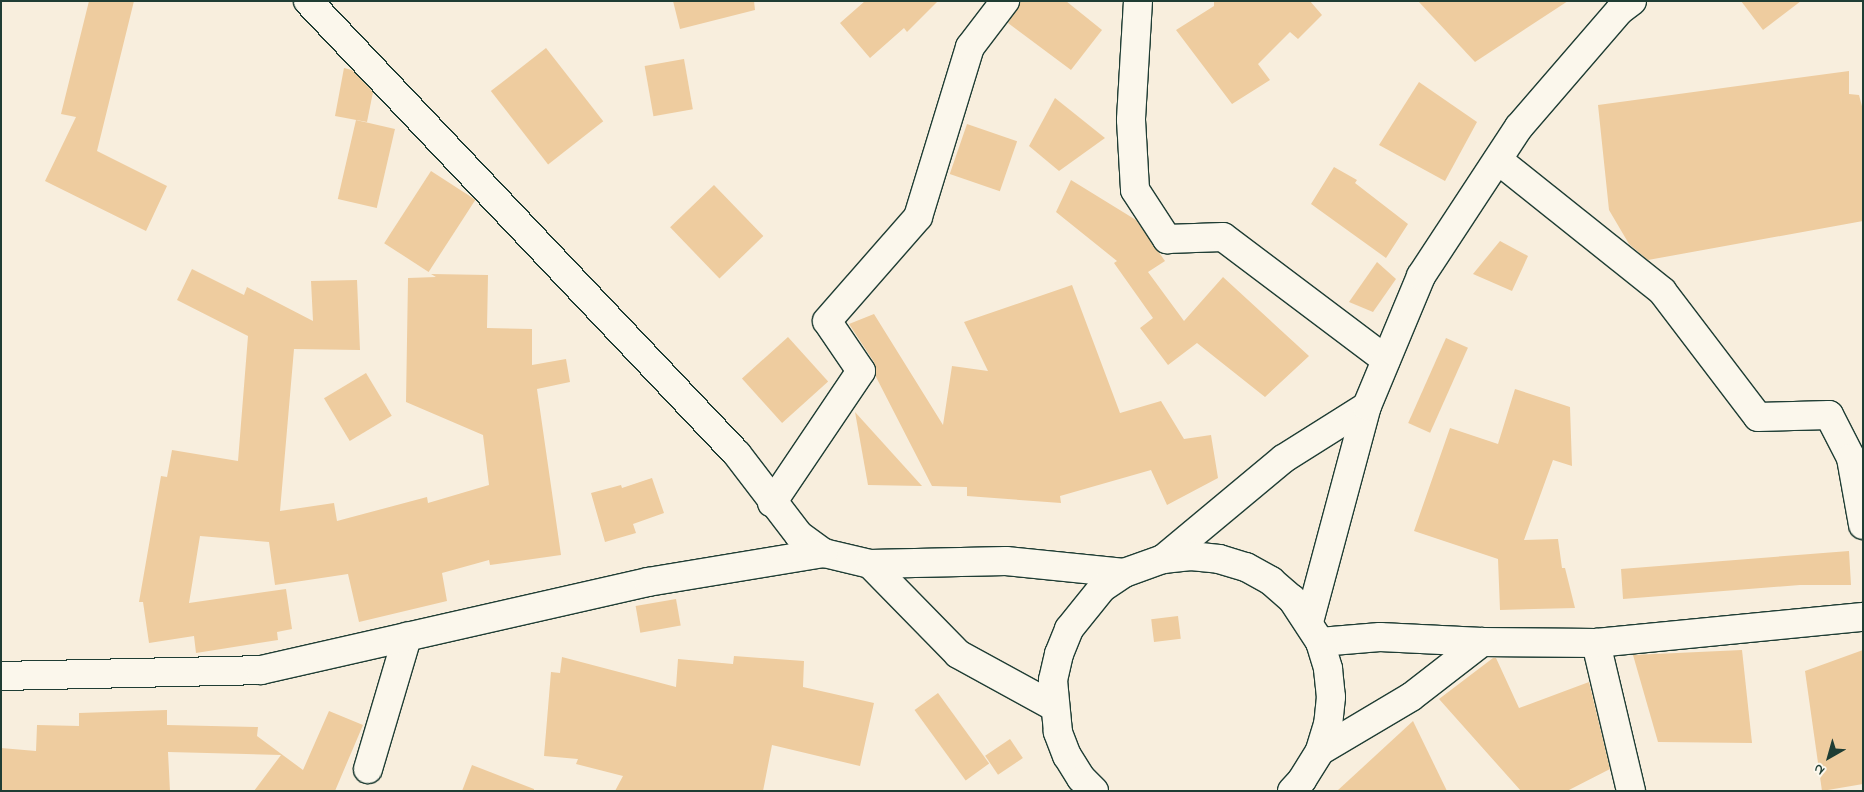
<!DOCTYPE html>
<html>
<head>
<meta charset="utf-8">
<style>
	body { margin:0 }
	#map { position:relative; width:1864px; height:792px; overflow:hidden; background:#f8eedd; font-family:"Indie Flower",sans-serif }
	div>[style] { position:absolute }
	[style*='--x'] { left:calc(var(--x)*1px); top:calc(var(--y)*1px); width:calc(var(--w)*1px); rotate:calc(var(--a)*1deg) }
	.building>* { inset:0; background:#eecc9f; transform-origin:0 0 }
	.roads { filter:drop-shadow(1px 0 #1f3d34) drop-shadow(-1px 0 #1f3d34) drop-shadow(0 1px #1f3d34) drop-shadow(0 -1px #1f3d34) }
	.street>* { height:28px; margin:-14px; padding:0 14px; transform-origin:14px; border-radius:14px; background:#fbf7ec }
	.secondary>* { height:28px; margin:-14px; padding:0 14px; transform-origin:14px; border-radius:14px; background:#fbf7ec }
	span { translate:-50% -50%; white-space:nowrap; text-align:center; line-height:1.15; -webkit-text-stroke:4px #fbf7ec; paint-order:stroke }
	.frame { position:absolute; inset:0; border:2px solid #1f3d34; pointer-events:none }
	.north { position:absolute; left:1804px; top:732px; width:50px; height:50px; -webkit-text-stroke:4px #fbf7ec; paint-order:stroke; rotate:218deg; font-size:14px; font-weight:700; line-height:20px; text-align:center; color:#1f3d34 }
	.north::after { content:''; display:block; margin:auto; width:18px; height:22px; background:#1f3d34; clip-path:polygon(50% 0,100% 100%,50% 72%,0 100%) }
</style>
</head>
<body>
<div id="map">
	<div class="building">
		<div style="clip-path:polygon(89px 1px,134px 1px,97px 151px,167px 186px,146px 231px,45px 181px,76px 117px,61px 114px)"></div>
		<div style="clip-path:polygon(673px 1px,754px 1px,755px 10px,680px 29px)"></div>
		<div style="clip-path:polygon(865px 1px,938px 1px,907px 32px,904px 28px,870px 58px,840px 23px)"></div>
		<div style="clip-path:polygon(1021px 1px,1066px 1px,1102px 30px,1071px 70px,1008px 23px)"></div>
		<div style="clip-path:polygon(1214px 1px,1310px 1px,1322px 15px,1298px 39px,1290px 32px,1258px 64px,1270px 80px,1232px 104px,1176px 30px,1214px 6px)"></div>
		<div style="clip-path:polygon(1418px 1px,1568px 1px,1475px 62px)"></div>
		<div style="clip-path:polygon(1741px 1px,1801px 1px,1763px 30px)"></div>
		<div style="left:546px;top:48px;width:93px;height:70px;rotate:52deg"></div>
		<div style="left:684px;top:59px;width:51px;height:40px;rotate:80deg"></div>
		<div style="clip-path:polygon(344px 68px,352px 70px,373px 92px,367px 122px,335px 116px)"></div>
		<div style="clip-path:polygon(1849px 71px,1849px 94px,1859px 95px,1863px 110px,1863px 221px,1648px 260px,1629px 244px,1609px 210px,1598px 105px)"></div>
		<div style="clip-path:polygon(1419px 82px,1477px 122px,1445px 181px,1379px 145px)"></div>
		<div style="clip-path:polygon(1055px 98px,1105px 138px,1059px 171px,1029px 146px)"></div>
		<div style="left:356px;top:120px;width:40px;height:81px;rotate:13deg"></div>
		<div style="left:967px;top:124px;width:53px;height:53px;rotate:19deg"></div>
		<div style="clip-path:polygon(1334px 167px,1357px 180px,1355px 183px,1408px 224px,1386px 258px,1311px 204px)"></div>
		<div style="left:431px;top:171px;width:53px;height:86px;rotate:33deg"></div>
		<div style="clip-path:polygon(1071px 180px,1136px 220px,1165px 261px,1148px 272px,1184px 321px,1223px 277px,1309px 356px,1265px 397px,1197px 343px,1168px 365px,1140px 328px,1153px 318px,1114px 263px,1117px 261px,1056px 212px)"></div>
		<div style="left:714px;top:185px;width:71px;height:61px;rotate:46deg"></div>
		<div style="clip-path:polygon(1500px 241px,1528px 256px,1512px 291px,1473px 274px)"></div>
		<div style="clip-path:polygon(1377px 262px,1396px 279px,1373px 312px,1349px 302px)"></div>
		<div style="clip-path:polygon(192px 269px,244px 295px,247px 287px,313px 321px,311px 281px,357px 280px,360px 350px,294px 349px,280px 511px,334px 503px,337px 521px,427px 497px,428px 503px,489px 485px,483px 435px,406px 402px,408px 278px,436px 277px,431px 274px,488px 275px,487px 328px,532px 329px,532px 365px,566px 359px,570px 382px,537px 389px,561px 555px,490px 565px,489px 560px,442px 573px,447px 601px,359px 622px,348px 574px,275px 585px,269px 542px,200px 536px,189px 603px,286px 589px,292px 629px,277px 632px,278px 640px,196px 653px,194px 636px,149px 643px,143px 602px,139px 602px,161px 476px,167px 477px,172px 450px,238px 461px,248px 336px,177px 300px)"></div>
		<div style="clip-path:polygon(1072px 285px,1120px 413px,1161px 401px,1184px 439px,1211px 435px,1218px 478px,1167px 505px,1151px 470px,1060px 496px,1061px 503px,967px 496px,967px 487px,932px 486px,875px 375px,874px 362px,849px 324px,874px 314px,943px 425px,952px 366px,988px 371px,964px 322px)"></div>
		<div style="left:788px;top:337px;width:60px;height:62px;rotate:48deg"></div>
		<div style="left:1446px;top:338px;width:24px;height:93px;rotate:24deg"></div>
		<div style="left:366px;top:373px;width:50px;height:49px;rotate:59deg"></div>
		<div style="clip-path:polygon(1515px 389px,1570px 407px,1572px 466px,1553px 460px,1524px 540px,1558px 539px,1562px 568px,1565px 568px,1575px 608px,1500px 610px,1498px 559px,1414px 531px,1450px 428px,1498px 444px)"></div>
		<div style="clip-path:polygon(855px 412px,922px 486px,868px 485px)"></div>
		<div style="clip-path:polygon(652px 478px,664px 513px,633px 524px,636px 533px,605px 542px,591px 493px,621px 485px,622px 488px)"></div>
		<div style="clip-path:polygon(1849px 551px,1851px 585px,1800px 585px,1623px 599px,1621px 569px)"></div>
		<div style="left:676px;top:599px;width:27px;height:41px;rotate:80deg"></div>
		<div style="left:1178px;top:616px;width:23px;height:27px;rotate:83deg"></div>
		<div style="clip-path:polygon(1742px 650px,1752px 743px,1658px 742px,1633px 655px)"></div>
		<div style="clip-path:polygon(1863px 650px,1863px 784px,1822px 791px,1805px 671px)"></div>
		<div style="clip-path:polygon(734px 656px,804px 661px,803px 687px,874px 703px,860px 766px,772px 745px,763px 791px,615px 791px,623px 776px,576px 764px,578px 759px,544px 756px,551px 672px,560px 673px,562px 657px,676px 687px,678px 659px,733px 664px)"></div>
		<div style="clip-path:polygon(1493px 658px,1496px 658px,1519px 708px,1589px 682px,1610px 769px,1567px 791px,1521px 791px,1439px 699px)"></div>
		<div style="left:938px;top:693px;width:87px;height:29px;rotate:54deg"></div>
		<div style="clip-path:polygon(167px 710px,167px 725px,258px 727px,257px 736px,303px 770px,329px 711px,363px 725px,335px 791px,254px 791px,281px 755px,168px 752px,170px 791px,1px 791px,1px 748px,36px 751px,37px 725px,79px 726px,79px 713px)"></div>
		<div style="clip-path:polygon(1413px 721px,1447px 791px,1337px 791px)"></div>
		<div style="left:1010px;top:739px;width:23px;height:30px;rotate:56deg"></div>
		<div style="clip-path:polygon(472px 765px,534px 789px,534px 791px,462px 791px)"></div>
	</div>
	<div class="roads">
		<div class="street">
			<div style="--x:1138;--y:1;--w:119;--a:93.4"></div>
			<div style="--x:1131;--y:120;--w:70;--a:86.7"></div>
			<div style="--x:1135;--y:190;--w:59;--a:56.9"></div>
			<div style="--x:1167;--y:239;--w:56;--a:-2"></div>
			<div style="--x:1223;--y:237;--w:204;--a:37"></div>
			<div style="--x:1498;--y:160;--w:210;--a:38.6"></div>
			<div style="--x:1662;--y:291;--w:158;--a:52.7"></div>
			<div style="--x:1758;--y:417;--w:71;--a:-1.6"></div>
			<div style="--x:1829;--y:415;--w:48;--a:62.9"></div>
			<div style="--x:1851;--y:458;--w:68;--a:79.8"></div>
			<div style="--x:772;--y:503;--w:159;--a:-56"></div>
			<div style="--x:861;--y:371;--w:60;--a:-124.2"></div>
			<div style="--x:827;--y:321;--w:138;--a:-48.8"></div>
			<div style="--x:918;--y:217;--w:178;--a:-73"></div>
			<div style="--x:970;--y:47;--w:58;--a:-52.7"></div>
			<div style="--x:1163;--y:559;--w:156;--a:-39.8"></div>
			<div style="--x:1283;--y:459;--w:99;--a:-32.2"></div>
			<div style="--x:1309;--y:622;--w:224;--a:-75"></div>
			<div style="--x:1367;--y:406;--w:141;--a:-67.4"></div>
			<div style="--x:1421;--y:276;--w:178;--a:-56.7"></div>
			<div style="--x:1519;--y:127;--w:155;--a:-49.2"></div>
			<div style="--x:1620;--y:10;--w:15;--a:-37"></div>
			<div style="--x:1596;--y:643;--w:152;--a:76.7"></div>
			<div style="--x:368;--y:769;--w:138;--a:-73.5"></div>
		</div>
		<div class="secondary">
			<div style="--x:308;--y:1;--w:624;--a:46.56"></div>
			<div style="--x:737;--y:454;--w:102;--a:52.6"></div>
			<div style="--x:799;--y:535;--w:31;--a:36"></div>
			<div style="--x:824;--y:553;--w:47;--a:13.4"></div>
			<div style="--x:870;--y:564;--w:136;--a:-1.3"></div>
			<div style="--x:1006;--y:561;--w:119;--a:5.8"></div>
			<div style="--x:870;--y:564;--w:126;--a:45.6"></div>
			<div style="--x:958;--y:654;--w:108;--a:28.7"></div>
			<div style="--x:1320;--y:642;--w:60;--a:-4.8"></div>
			<div style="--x:1380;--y:637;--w:102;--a:2.8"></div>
			<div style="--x:1482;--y:642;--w:114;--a:0.5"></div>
			<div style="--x:1596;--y:643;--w:268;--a:-5.6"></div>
			<div style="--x:1;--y:676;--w:260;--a:-1.3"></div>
			<div style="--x:261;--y:670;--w:397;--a:-12.8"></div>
			<div style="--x:648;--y:582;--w:178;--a:-9.4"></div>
			<div style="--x:1320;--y:751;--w:106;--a:-30.7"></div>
			<div style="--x:1411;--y:697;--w:90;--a:-37.8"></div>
			<div style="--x:1094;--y:791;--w:18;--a:-135"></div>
			<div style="--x:1081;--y:778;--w:26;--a:-122"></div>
			<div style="--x:1067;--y:756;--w:26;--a:-111"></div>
			<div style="--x:1058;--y:732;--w:52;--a:-95.5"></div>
			<div style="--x:1053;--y:680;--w:27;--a:-77"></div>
			<div style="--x:1059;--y:654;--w:27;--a:-68"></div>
			<div style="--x:1069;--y:629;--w:53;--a:-51.2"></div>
			<div style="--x:1102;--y:588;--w:27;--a:-34"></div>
			<div style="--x:1124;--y:573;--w:41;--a:-19.7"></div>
			<div style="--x:1163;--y:559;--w:28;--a:-6"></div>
			<div style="--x:1191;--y:556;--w:28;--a:6"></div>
			<div style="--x:1219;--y:559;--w:28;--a:17"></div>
			<div style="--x:1246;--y:567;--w:29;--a:29"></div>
			<div style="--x:1271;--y:581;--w:28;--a:41"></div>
			<div style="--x:1292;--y:599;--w:51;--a:56.9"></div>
			<div style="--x:1320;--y:642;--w:28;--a:73"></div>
			<div style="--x:1328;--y:669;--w:28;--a:84"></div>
			<div style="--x:1331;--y:697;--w:27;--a:96"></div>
			<div style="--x:1328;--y:724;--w:28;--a:107"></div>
			<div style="--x:1320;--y:751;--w:34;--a:122"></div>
			<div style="--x:1302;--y:780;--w:15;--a:132"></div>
		</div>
	</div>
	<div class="frame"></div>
	<div class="north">N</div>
</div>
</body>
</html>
